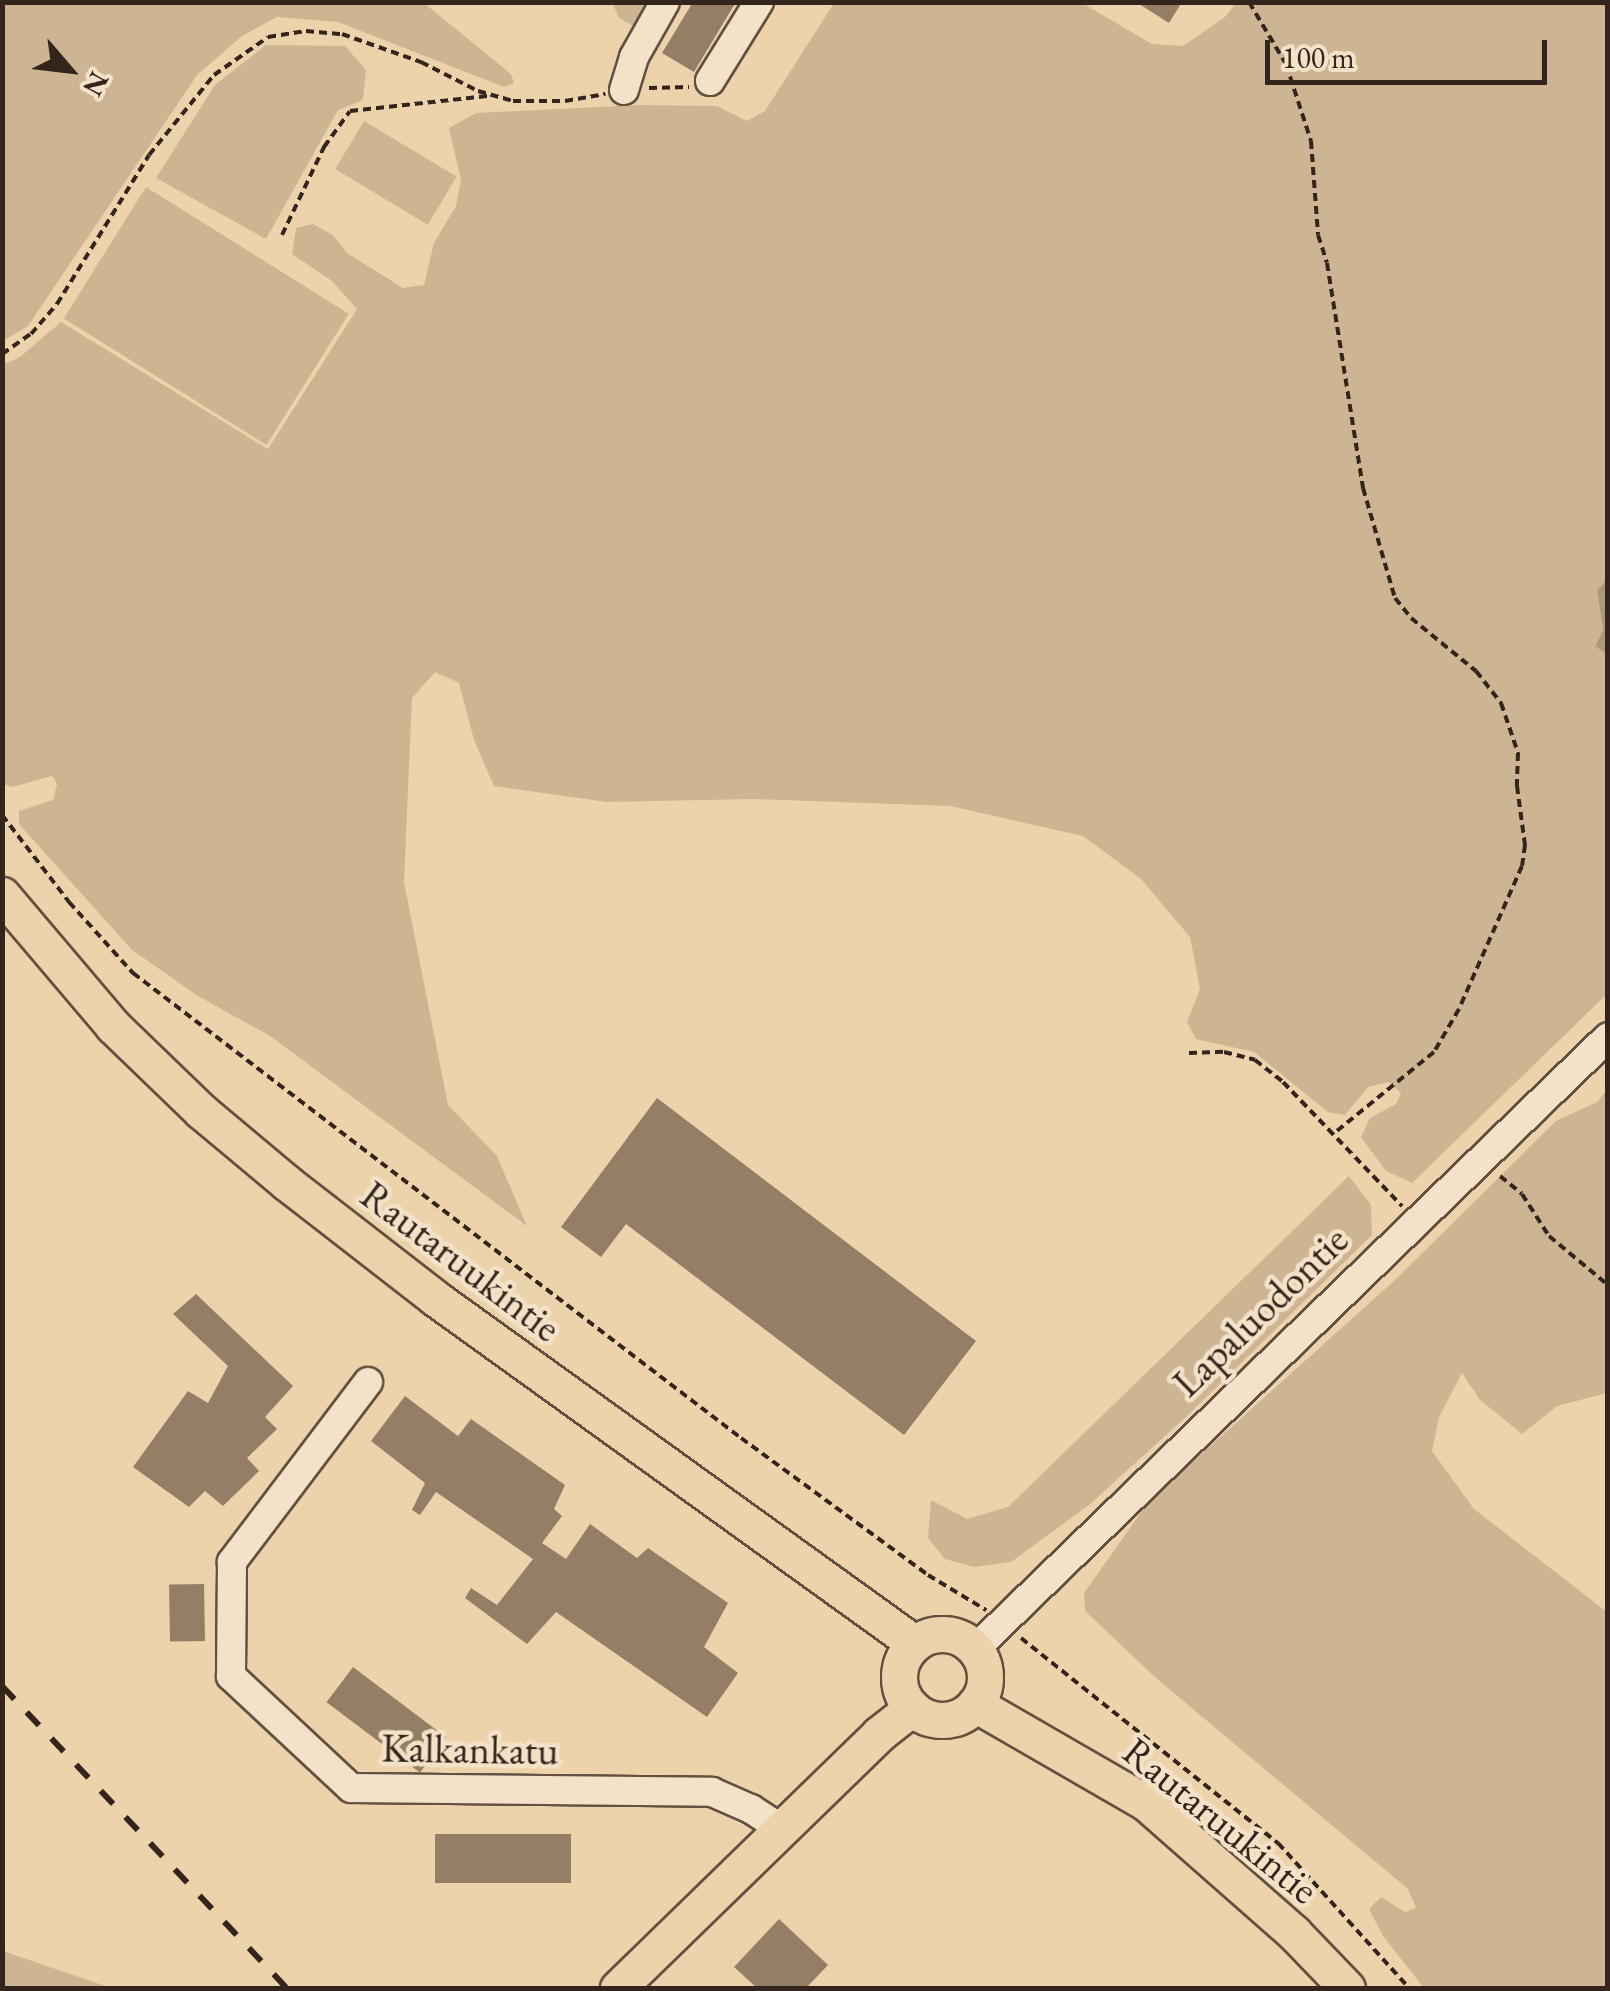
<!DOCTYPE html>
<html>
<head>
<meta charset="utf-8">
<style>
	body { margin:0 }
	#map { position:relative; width:1610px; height:1991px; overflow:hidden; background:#edd3ab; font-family:"EB Garamond",serif }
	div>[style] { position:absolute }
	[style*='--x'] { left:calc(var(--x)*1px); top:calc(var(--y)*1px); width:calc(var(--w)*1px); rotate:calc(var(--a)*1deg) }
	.green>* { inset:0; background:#cdb593; transform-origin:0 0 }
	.water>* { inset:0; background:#ae987a }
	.building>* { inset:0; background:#947f66; transform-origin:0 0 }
	.path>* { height:4px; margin-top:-2px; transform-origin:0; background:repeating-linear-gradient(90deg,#33251c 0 8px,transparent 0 13px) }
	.roads { filter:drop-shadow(2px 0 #625040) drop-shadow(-2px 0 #625040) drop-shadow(0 2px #625040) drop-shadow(0 -2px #625040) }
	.minor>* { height:28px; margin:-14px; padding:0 14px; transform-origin:14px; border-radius:14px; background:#f3e2c8 }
	.major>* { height:35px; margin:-17.5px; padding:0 17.5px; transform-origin:17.5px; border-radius:17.5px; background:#edd3ab }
	.major>.ring { margin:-17.5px; padding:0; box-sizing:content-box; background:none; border:35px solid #edd3ab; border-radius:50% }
	.rail>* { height:6px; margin-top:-3px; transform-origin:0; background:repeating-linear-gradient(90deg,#33251c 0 18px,transparent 0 36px) }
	span { translate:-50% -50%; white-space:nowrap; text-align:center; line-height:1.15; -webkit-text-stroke:9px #f3e2c8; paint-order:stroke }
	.street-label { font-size:40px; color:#33251c }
	.frame { position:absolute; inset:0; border:5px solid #33251c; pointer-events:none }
	.north { position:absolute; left:20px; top:20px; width:100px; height:100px; -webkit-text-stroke:8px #f3e2c8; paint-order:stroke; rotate:118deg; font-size:28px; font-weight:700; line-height:40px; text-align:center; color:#33251c }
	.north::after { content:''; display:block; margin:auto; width:35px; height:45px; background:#33251c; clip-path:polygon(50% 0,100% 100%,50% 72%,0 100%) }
	.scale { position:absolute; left:1265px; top:40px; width:282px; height:45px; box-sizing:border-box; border:5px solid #33251c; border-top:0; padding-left:12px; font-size:30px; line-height:35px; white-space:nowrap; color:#33251c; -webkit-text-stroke:8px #f3e2c8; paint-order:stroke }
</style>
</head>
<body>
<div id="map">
	<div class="green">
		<div style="clip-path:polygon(3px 2px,424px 3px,511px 74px,514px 83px,504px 87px,338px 22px,277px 17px,242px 36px,197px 75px,28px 326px,3px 341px)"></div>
		<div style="clip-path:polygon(612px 3px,657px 3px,646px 21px,633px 26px,619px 18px)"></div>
		<div style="clip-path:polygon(834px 3px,1082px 3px,1152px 44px,1183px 46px,1225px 17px,1236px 3px,1607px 3px,1608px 580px,1597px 590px,1603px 630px,1595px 645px,1608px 654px,1607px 994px,1412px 1183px,1386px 1171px,1361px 1137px,1370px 1118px,1396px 1104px,1401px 1093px,1389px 1082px,1368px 1087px,1345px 1115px,1328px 1112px,1254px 1052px,1196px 1039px,1187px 1022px,1200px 989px,1190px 937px,1141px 879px,1083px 836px,950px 806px,752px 799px,607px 802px,494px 786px,474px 740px,459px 683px,435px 672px,412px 698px,404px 882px,448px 1105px,497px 1156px,527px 1226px,270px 1036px,198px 996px,132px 950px,19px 824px,19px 811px,53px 800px,57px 784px,52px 776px,12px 787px,3px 784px,2px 365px,20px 357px,61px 322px,268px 449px,357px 309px,332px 281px,292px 254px,296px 228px,313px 224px,333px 235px,347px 253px,403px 288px,424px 285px,434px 243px,456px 206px,461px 180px,449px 128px,476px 113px,638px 105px,717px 106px,747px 121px,765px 111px)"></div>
		<div style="clip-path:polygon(266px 45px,345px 46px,366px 70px,363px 100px,338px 110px,266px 239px,156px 178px,215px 85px)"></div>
		<div style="left:364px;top:121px;width:108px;height:56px;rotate:31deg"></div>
		<div style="left:146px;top:187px;width:239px;height:155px;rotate:32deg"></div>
		<div style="clip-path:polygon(1607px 1090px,1607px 1393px,1557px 1406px,1522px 1434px,1480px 1400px,1462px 1373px,1439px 1417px,1432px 1451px,1474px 1509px,1607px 1612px,1607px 1988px,1424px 1988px,1383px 1936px,1369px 1909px,1381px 1897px,1405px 1912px,1416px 1908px,1408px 1889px,1156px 1678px,1085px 1611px,1084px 1593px,1149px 1501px,1395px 1280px,1556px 1121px,1597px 1102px)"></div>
		<div style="clip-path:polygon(1349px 1176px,1371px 1205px,1372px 1235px,1187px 1416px,1089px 1505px,1011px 1562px,974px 1567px,945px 1559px,928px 1538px,931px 1500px,967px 1519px,1008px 1507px)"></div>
		<div style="clip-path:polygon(3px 1951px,111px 1988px,3px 1988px)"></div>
	</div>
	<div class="water">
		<div style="clip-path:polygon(1607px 580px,1607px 654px,1595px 646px,1603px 630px,1597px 590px)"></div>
	</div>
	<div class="building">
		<div style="clip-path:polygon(693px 2px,736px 2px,694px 72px,662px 53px)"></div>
		<div style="clip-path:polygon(1136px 2px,1182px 2px,1169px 23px)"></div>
		<div style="clip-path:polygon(657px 1098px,976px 1341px,904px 1435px,626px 1224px,601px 1257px,561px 1227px)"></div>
		<div style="clip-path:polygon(196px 1294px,293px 1386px,265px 1417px,277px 1429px,247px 1458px,259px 1471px,223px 1506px,205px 1491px,189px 1507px,133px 1467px,188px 1391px,208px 1403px,228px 1366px,173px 1314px)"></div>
		<div style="clip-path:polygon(405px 1396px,458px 1436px,471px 1419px,565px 1485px,554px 1509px,562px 1516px,542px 1543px,566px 1559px,590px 1524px,637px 1558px,648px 1548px,728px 1603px,704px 1647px,738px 1673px,707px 1717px,556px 1612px,527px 1644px,465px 1598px,471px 1588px,497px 1605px,533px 1559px,436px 1492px,420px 1515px,412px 1510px,425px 1483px,371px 1441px)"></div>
		<div style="left:204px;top:1584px;width:57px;height:35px;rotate:89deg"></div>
		<div style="left:353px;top:1667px;width:117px;height:44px;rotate:37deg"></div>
		<div style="left:435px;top:1834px;width:136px;height:49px"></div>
		<div style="clip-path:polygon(779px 1919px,828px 1965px,806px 1988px,757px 1988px,734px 1967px)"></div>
	</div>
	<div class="path">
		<div style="--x:1249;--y:2;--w:72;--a:59.2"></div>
		<div style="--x:1286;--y:64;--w:81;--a:72"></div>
		<div style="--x:1311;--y:141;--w:94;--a:85.7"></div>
		<div style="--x:1318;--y:235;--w:29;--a:72"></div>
		<div style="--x:1327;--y:263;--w:228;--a:80.9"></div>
		<div style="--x:1363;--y:488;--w:115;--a:73.8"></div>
		<div style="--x:1395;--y:598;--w:26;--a:51"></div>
		<div style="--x:1411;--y:618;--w:84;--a:39.2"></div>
		<div style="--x:1476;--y:671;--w:41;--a:52"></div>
		<div style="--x:1501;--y:703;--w:53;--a:71.2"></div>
		<div style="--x:1518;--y:753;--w:33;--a:92"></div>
		<div style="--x:1517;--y:786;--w:60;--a:82.3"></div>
		<div style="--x:1525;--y:845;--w:21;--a:98"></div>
		<div style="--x:1522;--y:866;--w:156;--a:113.8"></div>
		<div style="--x:1459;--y:1009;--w:50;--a:120.2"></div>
		<div style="--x:1434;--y:1052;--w:130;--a:140.9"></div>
		<div style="--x:649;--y:88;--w:40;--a:-1.4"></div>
		<div style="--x:282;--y:235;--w:98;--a:-64.5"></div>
		<div style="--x:324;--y:147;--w:44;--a:-54.2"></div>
		<div style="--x:350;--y:111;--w:138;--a:-6.2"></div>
		<div style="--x:2;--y:354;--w:35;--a:-35"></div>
		<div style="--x:31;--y:334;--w:40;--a:-49"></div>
		<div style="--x:57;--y:304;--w:175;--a:-58.3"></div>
		<div style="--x:149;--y:155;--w:103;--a:-50.9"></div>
		<div style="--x:214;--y:75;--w:66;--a:-35.1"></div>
		<div style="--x:268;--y:37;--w:38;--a:-9"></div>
		<div style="--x:306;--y:31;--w:36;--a:5"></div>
		<div style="--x:342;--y:34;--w:84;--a:19.5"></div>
		<div style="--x:421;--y:62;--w:64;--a:27"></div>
		<div style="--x:478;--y:91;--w:36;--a:16"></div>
		<div style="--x:513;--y:101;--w:52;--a:0"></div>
		<div style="--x:565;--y:101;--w:41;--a:-9.9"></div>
		<div style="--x:2;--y:815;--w:110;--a:52.4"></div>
		<div style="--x:69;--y:902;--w:96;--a:48"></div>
		<div style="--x:133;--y:973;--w:765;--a:37.41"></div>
		<div style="--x:741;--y:1438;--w:232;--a:36.2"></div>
		<div style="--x:928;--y:1575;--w:68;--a:31.1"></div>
		<div style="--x:1189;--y:1053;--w:35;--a:-2"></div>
		<div style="--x:1224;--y:1052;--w:32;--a:14"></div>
		<div style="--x:1255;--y:1060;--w:36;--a:38"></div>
		<div style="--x:1283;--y:1082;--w:172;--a:46.2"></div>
		<div style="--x:1500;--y:1176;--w:28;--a:39"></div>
		<div style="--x:1522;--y:1194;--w:50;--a:57.3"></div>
		<div style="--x:1549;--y:1236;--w:77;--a:39.7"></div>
		<div style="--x:1021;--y:1638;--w:329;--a:38.6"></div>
		<div style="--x:1278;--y:1843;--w:195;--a:47.9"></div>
	</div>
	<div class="roads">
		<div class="minor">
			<div style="--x:710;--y:81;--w:93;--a:-58.2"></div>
			<div style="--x:624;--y:90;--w:34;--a:-73"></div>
			<div style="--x:634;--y:57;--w:63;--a:-60.6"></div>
			<div style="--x:368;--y:1382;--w:226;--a:127.1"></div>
			<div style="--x:232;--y:1562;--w:114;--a:90.5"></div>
			<div style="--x:231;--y:1676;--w:164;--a:43"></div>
			<div style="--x:351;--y:1788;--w:361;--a:0.6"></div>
			<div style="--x:712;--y:1792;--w:43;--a:23.6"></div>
			<div style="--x:751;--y:1809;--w:38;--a:33"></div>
			<div style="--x:975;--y:1649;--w:880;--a:-44.03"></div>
		</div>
		<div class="major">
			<div style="--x:2;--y:895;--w:172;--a:49.7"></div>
			<div style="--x:113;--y:1026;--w:122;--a:44"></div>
			<div style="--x:201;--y:1111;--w:112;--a:39.9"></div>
			<div style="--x:287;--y:1183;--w:187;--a:37.8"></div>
			<div style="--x:435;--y:1298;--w:590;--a:35.76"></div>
			<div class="ring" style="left:899px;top:1634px;width:51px;height:51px"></div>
			<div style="--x:975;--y:1704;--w:196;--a:30"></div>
			<div style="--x:1145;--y:1802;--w:198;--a:41.3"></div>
			<div style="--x:1294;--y:1933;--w:76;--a:46.1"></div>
			<div style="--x:618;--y:1988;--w:364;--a:-44.2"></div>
			<div style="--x:879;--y:1734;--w:42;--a:-38.2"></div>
		</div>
	</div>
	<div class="rail">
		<div style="--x:2;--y:1686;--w:415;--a:46.7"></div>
	</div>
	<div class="street-label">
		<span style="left:461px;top:1261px;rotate:37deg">Rautaruukintie</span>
		<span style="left:1260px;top:1311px;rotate:-44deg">Lapaluodontie</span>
		<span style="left:470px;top:1749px;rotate:1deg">Kalkankatu</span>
		<span style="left:1221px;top:1820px;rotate:39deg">Rautaruukintie</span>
	</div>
	<div class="frame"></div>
	<div class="north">N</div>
	<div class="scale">100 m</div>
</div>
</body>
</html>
